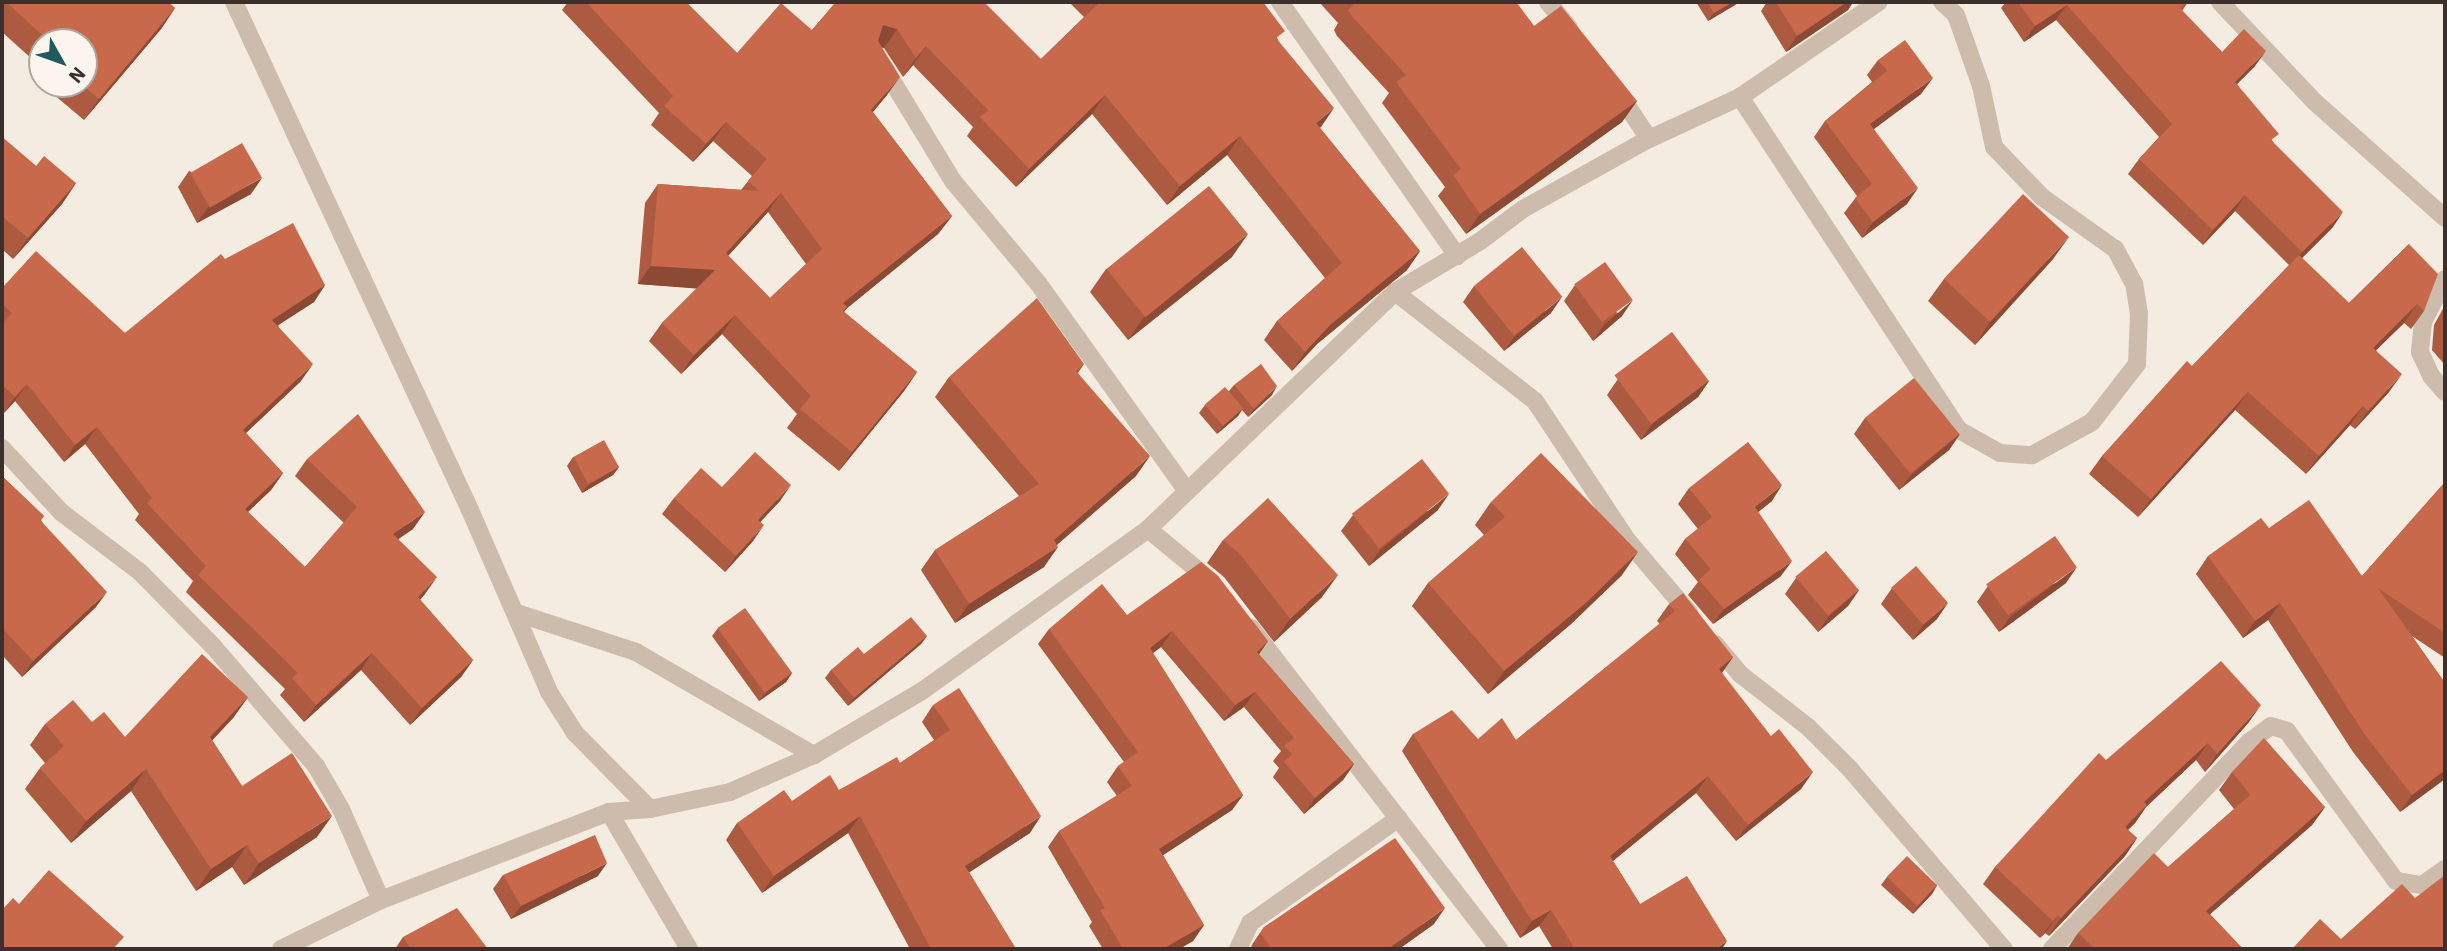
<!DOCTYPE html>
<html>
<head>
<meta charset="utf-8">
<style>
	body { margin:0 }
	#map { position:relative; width:2447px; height:951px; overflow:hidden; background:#f4ebe1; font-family:"IBM Plex Sans",sans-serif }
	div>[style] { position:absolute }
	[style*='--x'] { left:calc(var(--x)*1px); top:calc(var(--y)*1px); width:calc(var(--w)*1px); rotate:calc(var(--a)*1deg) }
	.street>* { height:18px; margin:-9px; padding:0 9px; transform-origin:9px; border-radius:9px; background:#cdbbac }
	.wall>* { inset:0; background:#ac5a40 }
	.shaded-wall>* { inset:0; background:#8c4a34 }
	.building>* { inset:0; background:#c8694b; transform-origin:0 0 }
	span { translate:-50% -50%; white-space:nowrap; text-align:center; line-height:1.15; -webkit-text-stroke:5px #fbf5ee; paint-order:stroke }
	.frame { position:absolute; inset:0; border:4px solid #3b302b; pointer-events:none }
	.north { position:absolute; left:28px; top:28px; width:70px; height:70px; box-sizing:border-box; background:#fbf5ee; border:2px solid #aea6a0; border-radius:50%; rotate:130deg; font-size:19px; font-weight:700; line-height:28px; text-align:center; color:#3b302b }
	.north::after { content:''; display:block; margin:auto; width:24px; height:32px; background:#1f5a5e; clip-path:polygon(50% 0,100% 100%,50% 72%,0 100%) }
</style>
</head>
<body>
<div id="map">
	<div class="street">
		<div style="--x:234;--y:2;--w:560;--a:65.08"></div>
		<div style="--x:470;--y:510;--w:198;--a:66.5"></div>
		<div style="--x:549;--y:692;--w:49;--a:57.6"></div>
		<div style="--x:575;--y:733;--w:107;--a:45.4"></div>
		<div style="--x:1280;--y:2;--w:310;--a:55.1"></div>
		<div style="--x:1548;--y:2;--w:33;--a:51"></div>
		<div style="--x:2220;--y:2;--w:139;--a:46.5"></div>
		<div style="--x:2316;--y:103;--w:173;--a:41.7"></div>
		<div style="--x:883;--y:66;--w:135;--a:58.7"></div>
		<div style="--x:953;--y:181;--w:133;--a:50.2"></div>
		<div style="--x:1038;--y:283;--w:256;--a:54.4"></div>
		<div style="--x:1618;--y:92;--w:56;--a:56.6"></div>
		<div style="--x:1740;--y:97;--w:399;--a:56.7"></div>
		<div style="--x:1959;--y:430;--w:47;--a:29.3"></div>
		<div style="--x:2000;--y:453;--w:32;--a:4"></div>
		<div style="--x:2032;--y:455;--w:68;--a:-28.8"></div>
		<div style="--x:2092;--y:422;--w:73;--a:-52.2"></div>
		<div style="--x:2137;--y:364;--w:50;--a:-87.7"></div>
		<div style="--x:2139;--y:314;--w:30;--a:-99"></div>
		<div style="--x:2134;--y:284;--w:40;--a:-118"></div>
		<div style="--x:2115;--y:249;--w:90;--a:-144.5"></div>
		<div style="--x:2042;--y:197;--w:69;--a:-133.8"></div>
		<div style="--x:1994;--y:147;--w:62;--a:-102"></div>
		<div style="--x:1981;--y:86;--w:75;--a:-109.4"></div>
		<div style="--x:1956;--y:15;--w:19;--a:-137"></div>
		<div style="--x:2445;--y:279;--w:48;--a:117.1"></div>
		<div style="--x:2423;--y:322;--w:30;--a:96"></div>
		<div style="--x:2420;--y:352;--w:26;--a:65"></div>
		<div style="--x:2431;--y:376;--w:21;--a:49"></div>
		<div style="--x:1395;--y:292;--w:177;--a:37.9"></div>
		<div style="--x:1535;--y:401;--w:167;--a:56.5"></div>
		<div style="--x:1627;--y:540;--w:97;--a:49.6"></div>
		<div style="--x:2;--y:448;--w:87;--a:47.3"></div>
		<div style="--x:61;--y:512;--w:99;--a:37.2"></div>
		<div style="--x:140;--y:572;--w:103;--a:45.4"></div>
		<div style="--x:212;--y:645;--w:160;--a:49.3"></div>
		<div style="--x:316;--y:766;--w:50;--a:59.8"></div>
		<div style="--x:341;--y:809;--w:99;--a:66.3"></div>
		<div style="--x:1148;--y:529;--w:83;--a:39.6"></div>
		<div style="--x:517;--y:613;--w:125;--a:18.1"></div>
		<div style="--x:636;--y:652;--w:206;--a:30.1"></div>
		<div style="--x:1251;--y:628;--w:406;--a:52.3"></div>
		<div style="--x:1715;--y:644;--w:39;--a:50"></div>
		<div style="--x:1740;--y:674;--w:86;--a:37.9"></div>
		<div style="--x:1808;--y:727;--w:59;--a:45"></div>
		<div style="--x:1850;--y:769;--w:237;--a:49.5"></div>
		<div style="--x:609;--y:812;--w:159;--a:59.7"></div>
		<div style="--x:281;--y:949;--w:111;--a:-26.1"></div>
		<div style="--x:381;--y:900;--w:244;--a:-21.1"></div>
		<div style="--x:609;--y:812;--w:41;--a:-4.2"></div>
		<div style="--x:650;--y:809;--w:82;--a:-12"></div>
		<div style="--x:730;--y:792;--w:92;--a:-23.8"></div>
		<div style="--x:814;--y:755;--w:126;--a:-30.7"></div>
		<div style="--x:922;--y:691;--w:278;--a:-35.6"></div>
		<div style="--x:1148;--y:529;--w:342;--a:-43.8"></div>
		<div style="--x:1395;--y:292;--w:98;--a:-30.8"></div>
		<div style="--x:1479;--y:242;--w:55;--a:-36.9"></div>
		<div style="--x:1523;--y:209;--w:144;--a:-29.1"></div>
		<div style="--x:1649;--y:139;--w:100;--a:-24.8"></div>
		<div style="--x:1740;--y:97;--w:168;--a:-34.4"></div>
		<div style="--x:1238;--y:949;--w:29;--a:-65"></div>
		<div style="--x:1250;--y:923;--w:182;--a:-35.2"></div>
		<div style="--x:2052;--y:949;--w:286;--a:-46.4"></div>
		<div style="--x:2249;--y:742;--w:27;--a:-36"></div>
		<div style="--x:2271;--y:726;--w:17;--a:17"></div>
		<div style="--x:2287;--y:731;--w:185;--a:54"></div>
		<div style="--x:2396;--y:881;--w:26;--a:9"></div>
		<div style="--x:2422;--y:885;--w:28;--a:-35"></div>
	</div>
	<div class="wall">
		<div style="clip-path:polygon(2px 2px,168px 2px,175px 8px,161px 29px,84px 120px,40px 83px,42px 80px,42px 84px,84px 84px,84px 42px,42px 42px,42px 68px,2px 32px)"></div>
		<div style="clip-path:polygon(evenodd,568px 2px,686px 2px,737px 53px,812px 30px,836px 2px,1041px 59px,1084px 17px,1069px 2px,1263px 2px,1278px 40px,1320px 128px,1420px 251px,1407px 270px,1317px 344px,1292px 371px,1264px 340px,1277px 321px,1325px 278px,1227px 155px,1167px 205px,1092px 114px,1016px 187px,967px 136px,973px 127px,913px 65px,903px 77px,884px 48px,882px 47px,887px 95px,873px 112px,952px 216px,938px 234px,846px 309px,844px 312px,917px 372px,904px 391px,839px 471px,787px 428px,797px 414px,722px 334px,681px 374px,649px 341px,662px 323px,697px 288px,638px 284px,645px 203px,658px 184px,741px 190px,752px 176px,713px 141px,693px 162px,651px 125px,659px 113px,562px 10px,568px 2px,768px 212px,806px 264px,770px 298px,728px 256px,768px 212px)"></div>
		<div style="clip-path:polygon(1319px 2px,1516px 2px,1534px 26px,1637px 101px,1622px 122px,1466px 234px,1438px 196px,1445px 187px,1382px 103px,1389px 93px,1337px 36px,1334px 30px,1338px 23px)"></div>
		<div style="clip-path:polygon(1696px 2px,1740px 2px,1708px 21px)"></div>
		<div style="clip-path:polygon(1767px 2px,1853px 2px,1848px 10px,1786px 52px,1761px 11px)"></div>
		<div style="clip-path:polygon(2006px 2px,2188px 2px,2182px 11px,2222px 52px,2255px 66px,2237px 84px,2273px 142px,2333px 227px,2302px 258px,2349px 303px,2409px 244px,2424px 311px,2411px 329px,2404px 323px,2376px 350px,2389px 392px,2355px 429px,2350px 425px,2306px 474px,2235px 410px,2138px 517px,2089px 474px,2102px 456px,2192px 366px,2289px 265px,2235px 211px,2203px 245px,2128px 174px,2139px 159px,2159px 137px,2056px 20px,2024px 42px,2001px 8px)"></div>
		<div style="clip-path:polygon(1878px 60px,1921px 94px,1874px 129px,1907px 204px,1862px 238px,1844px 213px,1857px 196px,1814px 137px,1825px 121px,1872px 82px,1867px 75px)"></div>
		<div style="clip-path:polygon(2px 137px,36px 166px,76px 183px,62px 204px,13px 259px,2px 249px)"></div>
		<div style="clip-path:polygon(189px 171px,251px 194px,197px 223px,178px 187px)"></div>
		<div style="clip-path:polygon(1232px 257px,1128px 340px,1090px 292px,1106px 269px)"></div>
		<div style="clip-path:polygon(225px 259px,325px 285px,314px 302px,278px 325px,301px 381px,246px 433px,283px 473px,271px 490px,248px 512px,305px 567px,344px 523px,295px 476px,307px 459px,413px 529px,398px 539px,425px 594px,420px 600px,473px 660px,461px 677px,410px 725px,361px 670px,304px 722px,280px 695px,285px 689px,186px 592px,193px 581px,135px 520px,139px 514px,85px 444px,64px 462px,15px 401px,3px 414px,2px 413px,2px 288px,125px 333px)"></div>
		<div style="clip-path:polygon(2053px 259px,1975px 345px,1928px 301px,1944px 279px)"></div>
		<div style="clip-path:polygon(1575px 285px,1622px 316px,1593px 341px,1564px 301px)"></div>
		<div style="clip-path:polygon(1474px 286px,1551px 313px,1504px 351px,1463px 302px)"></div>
		<div style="clip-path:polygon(2445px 305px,2445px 365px,2432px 350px,2434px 325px)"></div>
		<div style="clip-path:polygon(1084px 364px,1078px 373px,1136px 476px,1057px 545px,1044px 567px,955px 623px,921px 570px,935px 550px,1019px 496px,935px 397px,949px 377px)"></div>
		<div style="clip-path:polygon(1618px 379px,1709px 381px,1698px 397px,1641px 440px,1607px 395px)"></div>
		<div style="clip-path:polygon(1234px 385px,1272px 395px,1248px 417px,1242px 410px,1238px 416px,1217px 434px,1199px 413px,1205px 405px,1229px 391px)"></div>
		<div style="clip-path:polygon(1865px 418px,1960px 434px,1949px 450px,1899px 490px,1854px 434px)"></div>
		<div style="clip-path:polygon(573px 457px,619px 467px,613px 475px,582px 493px,567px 466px)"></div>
		<div style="clip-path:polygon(2px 476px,44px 516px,41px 520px,96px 607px,22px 677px,2px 655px)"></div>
		<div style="clip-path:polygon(2445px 482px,2445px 658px,2412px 636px,2445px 683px,2445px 779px,2400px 812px,2353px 752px,2268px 620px,2243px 638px,2196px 574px,2208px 556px,2269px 528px,2362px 576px)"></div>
		<div style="clip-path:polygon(722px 487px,780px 501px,760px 522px,753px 541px,725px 572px,662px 514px,674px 498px)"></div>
		<div style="clip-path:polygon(1689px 488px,1772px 501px,1758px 512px,1781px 576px,1713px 624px,1688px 595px,1698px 582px,1675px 554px,1685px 539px,1698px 529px,1678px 504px)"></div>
		<div style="clip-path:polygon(1491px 502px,1622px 575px,1571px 624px,1488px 694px,1412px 606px,1428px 583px,1484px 535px,1475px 525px)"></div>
		<div style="clip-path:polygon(1438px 510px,1369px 566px,1341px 531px,1353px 515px)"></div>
		<div style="clip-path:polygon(1223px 540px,1322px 597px,1274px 642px,1224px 577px,1207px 563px)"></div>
		<div style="clip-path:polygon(1796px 578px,1859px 590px,1848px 606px,1818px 632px,1785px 594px)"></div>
		<div style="clip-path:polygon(2066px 583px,1999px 632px,1977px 602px,1988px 586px)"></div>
		<div style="clip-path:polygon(1892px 588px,1937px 619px,1913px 640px,1881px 604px)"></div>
		<div style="clip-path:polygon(1669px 604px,1733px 657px,1722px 673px,1801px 789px,1736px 841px,1696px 793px,1613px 861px,1640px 904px,1722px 949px,1553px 949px,1539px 926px,1520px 938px,1402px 751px,1413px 734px,1478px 739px,1516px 740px,1660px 624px,1657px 621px)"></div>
		<div style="clip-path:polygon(1127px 615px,1268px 641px,1259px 654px,1354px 764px,1343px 780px,1304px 814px,1273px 777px,1279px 768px,1273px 761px,1281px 751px,1244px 707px,1224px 721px,1161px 647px,1153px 653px,1243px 795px,1232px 810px,1163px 855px,1204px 925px,1193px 941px,1179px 949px,1103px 949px,1089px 926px,1092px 922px,1048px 847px,1059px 831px,1117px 796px,1107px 782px,1118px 766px,1124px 762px,1038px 644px,1049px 629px)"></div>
		<div style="clip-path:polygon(718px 628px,792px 673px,786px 682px,759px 701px,712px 636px)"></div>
		<div style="clip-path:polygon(927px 636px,921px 644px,848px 706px,825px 678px,831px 670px,864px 654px)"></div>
		<div style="clip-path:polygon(248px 697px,233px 718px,212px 740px,242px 786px,317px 837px,244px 885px,232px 867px,196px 891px,131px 791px,71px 843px,25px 789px,40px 768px,45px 763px,30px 745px,45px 724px,125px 737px)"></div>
		<div style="clip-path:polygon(933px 705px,1030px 833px,969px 872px,1016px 949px,910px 949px,848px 833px,762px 893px,726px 840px,737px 823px,792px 801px,839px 790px,900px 763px,934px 740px,922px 722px)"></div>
		<div style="clip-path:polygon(2249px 722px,2205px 772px,2196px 760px,2146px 807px,2135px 823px,2128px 830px,2137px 838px,2125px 856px,2049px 936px,2045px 933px,2040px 938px,1983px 884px,1995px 867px,2106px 760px)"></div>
		<div style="clip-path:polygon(2232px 772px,2325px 807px,2312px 825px,2210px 914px,2243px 949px,2067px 949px,2078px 933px,2168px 867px,2234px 809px,2219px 790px)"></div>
		<div style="clip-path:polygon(503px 875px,598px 876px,511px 919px,493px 889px)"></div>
		<div style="clip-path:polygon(1887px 877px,1937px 885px,1932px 894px,1913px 914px,1881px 885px)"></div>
		<div style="clip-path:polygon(1434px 924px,1399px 949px,1250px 949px,1253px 943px,1264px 927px)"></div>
		<div style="clip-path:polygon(403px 937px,488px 949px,395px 949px)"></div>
	</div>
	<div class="shaded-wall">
		<div style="clip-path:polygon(1733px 2px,1740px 2px,1708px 21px,1714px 13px)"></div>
		<div style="clip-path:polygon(1847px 2px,1853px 2px,1848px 10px,1786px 52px,1797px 36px)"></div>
		<div style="clip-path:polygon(2067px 5px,2056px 20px,2024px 42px,2035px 26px)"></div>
		<div style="clip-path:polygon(175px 8px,161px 29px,84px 120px,99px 99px)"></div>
		<div style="clip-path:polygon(883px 25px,897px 29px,884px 48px,870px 44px)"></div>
		<div style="clip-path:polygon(926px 46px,913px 65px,903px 77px,916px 58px)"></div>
		<div style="clip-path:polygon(2266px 51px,2255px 66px,2224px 97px,2235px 82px)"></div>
		<div style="clip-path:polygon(900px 77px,887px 95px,858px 129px,871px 110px)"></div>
		<div style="clip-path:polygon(1933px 78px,1921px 94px,1859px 140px,1870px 124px)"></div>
		<div style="clip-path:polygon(1105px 95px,1092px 114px,1016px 187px,1029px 169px)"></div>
		<div style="clip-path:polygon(1637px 101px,1622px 122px,1466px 234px,1480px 214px)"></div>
		<div style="clip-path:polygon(1334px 108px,1321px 127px,1303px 142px,1316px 123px)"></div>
		<div style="clip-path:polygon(726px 122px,713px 141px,693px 162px,706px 144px)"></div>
		<div style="clip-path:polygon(1240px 136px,1227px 155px,1167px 205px,1180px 186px)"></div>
		<div style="clip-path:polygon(262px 178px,251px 194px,197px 223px,208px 207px)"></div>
		<div style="clip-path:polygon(76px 183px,62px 204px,13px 259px,28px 238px)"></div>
		<div style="clip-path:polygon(1918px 188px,1907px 204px,1862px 238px,1873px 222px)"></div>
		<div style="clip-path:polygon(781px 193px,768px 212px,715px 270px,702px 289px,638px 284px,651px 266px,726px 253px)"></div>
		<div style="clip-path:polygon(2245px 195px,2235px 211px,2203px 245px,2213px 230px)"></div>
		<div style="clip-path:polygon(2343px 212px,2333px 227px,2292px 268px,2302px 252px)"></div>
		<div style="clip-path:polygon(952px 216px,938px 234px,846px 309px,834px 326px,843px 303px)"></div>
		<div style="clip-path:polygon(1248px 234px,1232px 257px,1128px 340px,1144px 317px)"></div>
		<div style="clip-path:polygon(2069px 237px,2053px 259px,1975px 345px,1990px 322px)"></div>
		<div style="clip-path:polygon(1420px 251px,1407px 270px,1317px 344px,1292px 371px,1305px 352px,1330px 325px)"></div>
		<div style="clip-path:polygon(325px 285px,314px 302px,260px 337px,272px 320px)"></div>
		<div style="clip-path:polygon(1562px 297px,1551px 313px,1504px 351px,1515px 336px)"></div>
		<div style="clip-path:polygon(1633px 300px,1622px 316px,1593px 341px,1604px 325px)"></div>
		<div style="clip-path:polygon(2417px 304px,2404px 323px,2360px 366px,2373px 348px)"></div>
		<div style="clip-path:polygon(735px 315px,722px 334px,681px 374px,694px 355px)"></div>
		<div style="clip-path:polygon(313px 364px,301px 381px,231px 447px,243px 430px)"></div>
		<div style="clip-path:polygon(917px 372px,904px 391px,839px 471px,852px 452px)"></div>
		<div style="clip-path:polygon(2402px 374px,2389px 392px,2355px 429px,2368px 411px)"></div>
		<div style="clip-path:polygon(1709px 381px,1698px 397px,1641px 440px,1652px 424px)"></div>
		<div style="clip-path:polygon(27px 384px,15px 401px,3px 414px,15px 397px)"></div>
		<div style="clip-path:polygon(1277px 386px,1272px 395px,1248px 417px,1254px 409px)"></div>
		<div style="clip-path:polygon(2248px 392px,2235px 410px,2138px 517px,2151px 499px)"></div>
		<div style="clip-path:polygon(2363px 406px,2350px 425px,2306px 474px,2319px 456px)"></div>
		<div style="clip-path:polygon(1243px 408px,1238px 416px,1217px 434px,1223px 426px)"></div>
		<div style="clip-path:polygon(97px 427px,85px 444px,64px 462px,75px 445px)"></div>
		<div style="clip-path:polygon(1960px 434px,1949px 450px,1899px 490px,1911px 475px)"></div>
		<div style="clip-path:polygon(1150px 456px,1136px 476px,1046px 554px,1058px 547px,1044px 567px,955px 623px,969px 604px,1054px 540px)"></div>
		<div style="clip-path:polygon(619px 467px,613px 475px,582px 493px,588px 485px)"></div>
		<div style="clip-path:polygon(283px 473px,271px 490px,233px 526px,245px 509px)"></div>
		<div style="clip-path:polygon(791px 485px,780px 501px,747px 536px,758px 520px)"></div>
		<div style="clip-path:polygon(1782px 485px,1772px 501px,1744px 523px,1755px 507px)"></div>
		<div style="clip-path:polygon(1449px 494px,1438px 510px,1369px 566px,1380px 550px)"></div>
		<div style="clip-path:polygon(425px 512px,413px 529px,381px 551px,393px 534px)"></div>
		<div style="clip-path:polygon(764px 525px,753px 541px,725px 572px,736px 556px)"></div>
		<div style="clip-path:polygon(1638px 552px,1622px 575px,1571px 624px,1488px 694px,1504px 671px)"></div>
		<div style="clip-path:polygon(1792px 561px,1781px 576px,1713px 624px,1724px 609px)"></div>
		<div style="clip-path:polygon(2077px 567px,2066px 583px,1999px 632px,2010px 617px)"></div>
		<div style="clip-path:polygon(1338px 575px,1322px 597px,1274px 642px,1290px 619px)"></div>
		<div style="clip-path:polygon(437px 577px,425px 594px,406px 614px,418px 597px)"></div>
		<div style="clip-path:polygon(1859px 590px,1848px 606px,1818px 632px,1829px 616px)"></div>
		<div style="clip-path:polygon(107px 592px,96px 607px,22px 677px,33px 661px)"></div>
		<div style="clip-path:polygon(1948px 603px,1937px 619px,1913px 640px,1924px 624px)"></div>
		<div style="clip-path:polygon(2280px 603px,2268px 620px,2243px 638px,2255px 621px)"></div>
		<div style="clip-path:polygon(1172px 631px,1161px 647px,1139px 663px,1150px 648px)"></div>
		<div style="clip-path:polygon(927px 636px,921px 644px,848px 706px,854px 698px)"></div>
		<div style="clip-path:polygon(1268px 641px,1257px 657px,1257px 652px)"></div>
		<div style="clip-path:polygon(372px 653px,361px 670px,304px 722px,316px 705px)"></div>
		<div style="clip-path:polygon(1733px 657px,1721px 674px,1719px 669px)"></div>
		<div style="clip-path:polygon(473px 660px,461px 677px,410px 725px,422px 708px)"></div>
		<div style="clip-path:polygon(792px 673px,786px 682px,759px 701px,765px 693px)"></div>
		<div style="clip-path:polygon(1255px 692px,1244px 707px,1224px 721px,1235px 705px)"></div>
		<div style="clip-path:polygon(248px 697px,233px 718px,195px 759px,210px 737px)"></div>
		<div style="clip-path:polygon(2261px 705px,2249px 722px,2205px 772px,2217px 754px)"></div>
		<div style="clip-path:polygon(2208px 743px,2196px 760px,2146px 807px,2135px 823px,2113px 844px,2144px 802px)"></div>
		<div style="clip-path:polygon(1354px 764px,1343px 780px,1304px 814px,1315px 798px)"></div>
		<div style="clip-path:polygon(146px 769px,131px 791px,71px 843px,86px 821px)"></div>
		<div style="clip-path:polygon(2445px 770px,2445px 779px,2400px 812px,2412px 795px)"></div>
		<div style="clip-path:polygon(1813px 772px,1801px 789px,1736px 841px,1748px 825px)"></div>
		<div style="clip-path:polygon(1708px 776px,1696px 793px,1598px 873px,1610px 856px)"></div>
		<div style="clip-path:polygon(1243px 795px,1232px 810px,1148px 865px,1159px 849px)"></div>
		<div style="clip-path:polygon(2325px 807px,2312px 825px,2193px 929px,2206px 911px)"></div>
		<div style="clip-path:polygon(332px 816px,317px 837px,244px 885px,259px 863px)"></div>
		<div style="clip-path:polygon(860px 816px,848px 833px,762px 893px,774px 876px)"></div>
		<div style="clip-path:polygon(1041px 816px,1030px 833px,953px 883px,965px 866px)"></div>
		<div style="clip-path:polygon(2137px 838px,2125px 856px,2049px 936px,2061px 918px)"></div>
		<div style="clip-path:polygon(247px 845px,232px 867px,196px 891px,211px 869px)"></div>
		<div style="clip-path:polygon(607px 863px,598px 876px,511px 919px,521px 906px)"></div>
		<div style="clip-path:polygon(1937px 885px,1932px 894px,1913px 914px,1918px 906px)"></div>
		<div style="clip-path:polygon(1445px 908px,1434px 924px,1399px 949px,1388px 949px)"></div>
		<div style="clip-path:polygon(1551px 910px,1539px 926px,1520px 938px,1532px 921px)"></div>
		<div style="clip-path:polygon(2058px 915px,2045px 933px,2040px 938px,2053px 921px)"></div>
		<div style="clip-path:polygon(1204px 925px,1193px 941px,1179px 949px,1163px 949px)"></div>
		<div style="clip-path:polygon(1727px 941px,1722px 949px,1715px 949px)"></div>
	</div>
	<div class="building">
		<div style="clip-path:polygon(6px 2px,168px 2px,175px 8px,99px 99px,81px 84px,84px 84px,84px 42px,50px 42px)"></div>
		<div style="clip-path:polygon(evenodd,586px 2px,686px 2px,737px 53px,781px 3px,812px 30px,836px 2px,984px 2px,1041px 59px,1100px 2px,1263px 2px,1285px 31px,1276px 38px,1334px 108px,1316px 123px,1420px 251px,1330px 325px,1305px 352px,1277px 321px,1342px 263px,1240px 136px,1180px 186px,1105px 95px,1029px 169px,980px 117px,988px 110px,926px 46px,916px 58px,897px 29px,883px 25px,878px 41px,900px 77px,871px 110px,952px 216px,843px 303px,847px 307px,843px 311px,917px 372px,852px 452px,800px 409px,811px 396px,735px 315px,694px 355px,662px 323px,715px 270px,651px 266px,658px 184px,759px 191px,748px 181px,767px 159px,726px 122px,706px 144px,664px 106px,673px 96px,586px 2px,781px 193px,822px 249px,770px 298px,726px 253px,781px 193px)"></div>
		<div style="clip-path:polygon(1351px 2px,1516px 2px,1534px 26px,1561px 6px,1637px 101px,1480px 214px,1453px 175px,1461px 169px,1396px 82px,1406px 75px,1351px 15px,1348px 10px,1354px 4px)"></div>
		<div style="clip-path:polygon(1707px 2px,1733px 2px,1714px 13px)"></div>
		<div style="clip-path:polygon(1776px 2px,1847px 2px,1797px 36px)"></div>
		<div style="clip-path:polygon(2018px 2px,2187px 2px,2180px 8px,2222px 52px,2244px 29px,2266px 51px,2235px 82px,2279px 134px,2271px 140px,2343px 212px,2302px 252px,2245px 195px,2213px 230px,2139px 159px,2172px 124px,2067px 5px,2035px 26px)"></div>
		<div style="clip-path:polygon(1905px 40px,1933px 78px,1870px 124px,1918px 188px,1873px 222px,1855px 198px,1872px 184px,1825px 121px,1887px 71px,1878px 60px)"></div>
		<div style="clip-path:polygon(2px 137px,36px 166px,44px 156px,76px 183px,28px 238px,2px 216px)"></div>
		<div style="left:242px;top:143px;width:40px;height:60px;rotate:60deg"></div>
		<div style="left:1209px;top:186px;width:62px;height:132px;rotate:51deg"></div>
		<div style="left:2023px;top:194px;width:63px;height:116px;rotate:43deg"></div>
		<div style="clip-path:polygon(293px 223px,325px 285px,272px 320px,313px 364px,243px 430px,283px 473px,245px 509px,305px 567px,357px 507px,307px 459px,358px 414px,425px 512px,393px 534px,437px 577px,418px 597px,473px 660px,422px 708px,372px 653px,316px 705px,292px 678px,298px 673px,198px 575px,206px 566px,147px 503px,152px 498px,97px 427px,75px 445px,27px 384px,15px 397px,2px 385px,2px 324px,12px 313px,2px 304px,2px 288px,36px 251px,125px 333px,221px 254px,225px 259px)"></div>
		<div style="clip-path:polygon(2409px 244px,2438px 274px,2424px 311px,2417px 304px,2373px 348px,2402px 374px,2368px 411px,2363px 406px,2319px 456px,2248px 392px,2151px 499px,2102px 456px,2187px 361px,2192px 366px,2299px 255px,2349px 303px)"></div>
		<div style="left:1522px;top:247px;width:64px;height:62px;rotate:51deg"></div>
		<div style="left:1605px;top:262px;width:47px;height:38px;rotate:54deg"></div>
		<div style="clip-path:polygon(1037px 298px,1084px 364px,1076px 371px,1150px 456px,1054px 540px,1058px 547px,969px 604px,935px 550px,1039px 484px,949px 377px)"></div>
		<div style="clip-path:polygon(2445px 309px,2445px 337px,2443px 334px)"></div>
		<div style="left:1672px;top:332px;width:61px;height:72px;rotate:53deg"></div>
		<div style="clip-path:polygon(1261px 364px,1277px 386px,1254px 409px,1234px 385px)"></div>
		<div style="left:1914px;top:378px;width:72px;height:63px;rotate:51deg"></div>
		<div style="left:1225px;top:387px;width:28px;height:27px;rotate:49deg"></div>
		<div style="left:604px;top:440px;width:31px;height:35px;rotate:61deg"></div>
		<div style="clip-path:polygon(1748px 442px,1782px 485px,1755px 507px,1792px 561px,1724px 609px,1699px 580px,1711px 569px,1685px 539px,1712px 517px,1689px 488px)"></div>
		<div style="clip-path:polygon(755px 452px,791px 485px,758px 520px,764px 525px,736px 556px,674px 498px,701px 468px,722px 487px)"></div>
		<div style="clip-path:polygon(1541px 453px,1638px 552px,1587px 602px,1504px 671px,1428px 583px,1505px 517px,1491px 502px)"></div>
		<div style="left:1422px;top:459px;width:44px;height:89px;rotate:52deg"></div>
		<div style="clip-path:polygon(2px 476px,44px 516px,40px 520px,107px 592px,33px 661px,2px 628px)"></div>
		<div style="clip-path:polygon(2445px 482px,2445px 633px,2378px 588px,2445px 683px,2445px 770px,2412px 795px,2365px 735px,2280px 603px,2255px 621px,2208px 556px,2261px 518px,2269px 528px,2309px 500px,2362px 576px)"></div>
		<div style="clip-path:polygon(1268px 498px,1338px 575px,1290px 619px,1240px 554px,1223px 540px)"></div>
		<div style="left:2055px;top:536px;width:38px;height:84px;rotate:55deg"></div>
		<div style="left:1826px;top:551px;width:51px;height:40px;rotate:50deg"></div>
		<div style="clip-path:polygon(1201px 562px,1218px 576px,1268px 641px,1257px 652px,1354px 764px,1315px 798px,1284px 762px,1292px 754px,1284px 746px,1294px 738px,1255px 692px,1235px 705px,1172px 631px,1150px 648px,1243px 795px,1159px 849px,1204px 925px,1163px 949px,1123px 949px,1100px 910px,1105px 908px,1059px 831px,1132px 786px,1118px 766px,1138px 752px,1049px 629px,1102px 584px,1127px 615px)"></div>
		<div style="left:1916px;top:566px;width:49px;height:33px;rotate:49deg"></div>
		<div style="clip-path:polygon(1683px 593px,1733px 657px,1719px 669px,1771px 736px,1779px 729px,1813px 772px,1748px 825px,1708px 776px,1610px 856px,1640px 904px,1687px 876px,1727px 941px,1715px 949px,1575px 949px,1551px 910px,1532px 921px,1413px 734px,1452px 710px,1478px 739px,1502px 718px,1516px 740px,1675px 611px,1669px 604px)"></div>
		<div style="left:745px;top:608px;width:80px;height:34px;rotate:54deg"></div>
		<div style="clip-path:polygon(911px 617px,927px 636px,854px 698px,831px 670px,858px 647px,864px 654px)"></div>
		<div style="clip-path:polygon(202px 654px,248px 697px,210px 737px,242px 786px,292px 753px,332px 816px,259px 863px,247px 845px,211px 869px,146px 769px,86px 821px,40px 768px,64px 746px,45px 724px,73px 700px,92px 722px,104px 712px,125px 737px)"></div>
		<div style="clip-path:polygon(2221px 661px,2261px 705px,2217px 754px,2208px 743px,2144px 802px,2147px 805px,2125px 827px,2137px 838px,2061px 918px,2058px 915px,2053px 921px,1995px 867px,2099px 753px,2106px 760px)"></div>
		<div style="clip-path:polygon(959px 688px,1041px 816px,965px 866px,1016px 949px,931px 949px,860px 816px,774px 876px,737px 823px,784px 790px,792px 801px,830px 775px,839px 790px,897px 757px,900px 763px,950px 730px,933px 705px)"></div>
		<div style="clip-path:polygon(2264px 738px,2325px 807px,2206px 911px,2243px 949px,2095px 949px,2078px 933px,2154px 853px,2168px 867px,2250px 795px,2232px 772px)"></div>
		<div style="clip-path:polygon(595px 835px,607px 863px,521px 906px,503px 875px)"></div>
		<div style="clip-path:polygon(1395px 838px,1445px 908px,1388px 949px,1272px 949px,1261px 934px,1264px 927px)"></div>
		<div style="left:1907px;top:856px;width:42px;height:29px;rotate:44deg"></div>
		<div style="clip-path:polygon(49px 870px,124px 937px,113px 949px,6px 949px,2px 945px,2px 910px,13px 898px,19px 904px)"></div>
		<div style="clip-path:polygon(2445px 875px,2445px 949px,2292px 949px,2320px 919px,2341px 939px,2402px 884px,2415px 898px)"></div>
		<div style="clip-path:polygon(457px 908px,488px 949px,411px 949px,403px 937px)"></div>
	</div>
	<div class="frame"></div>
	<div class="north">N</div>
</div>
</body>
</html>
